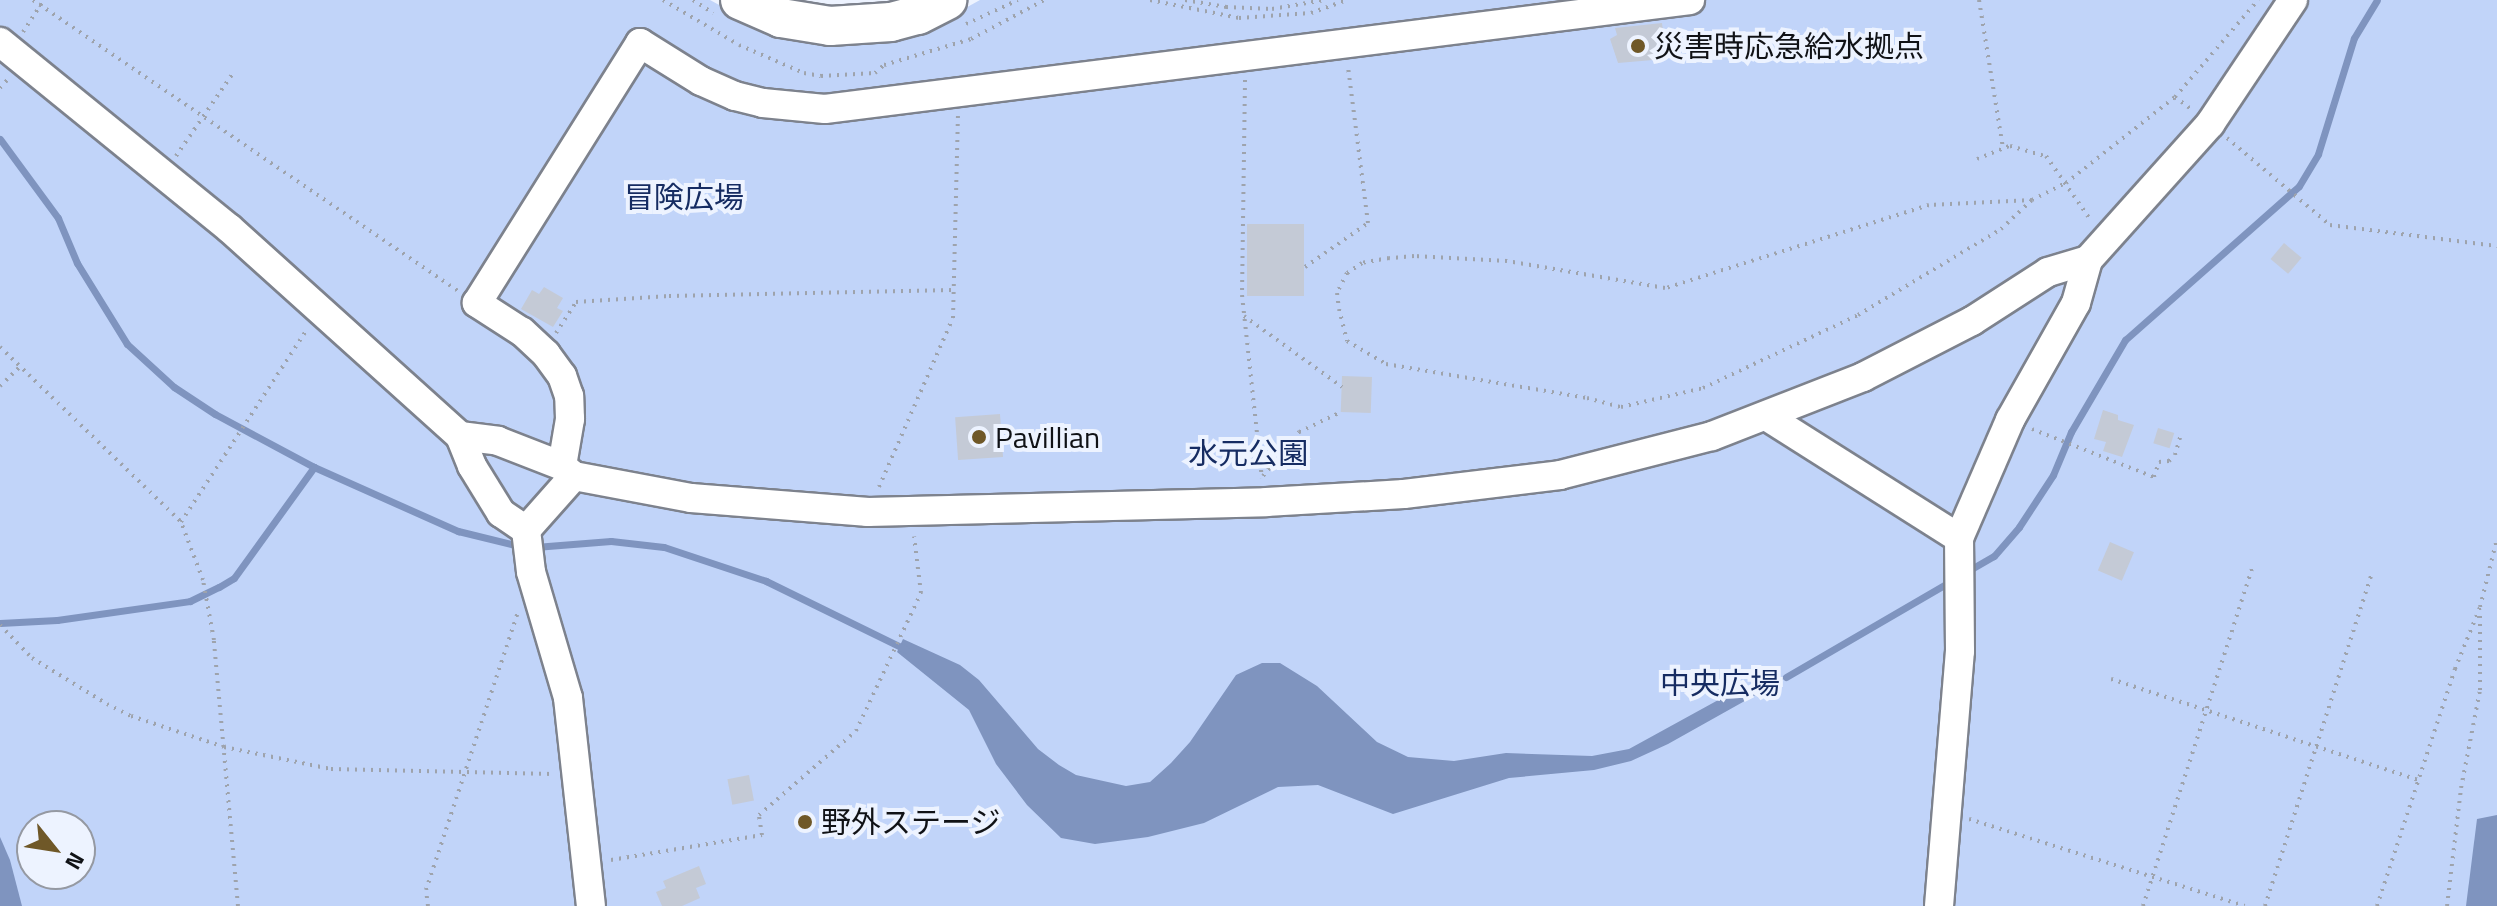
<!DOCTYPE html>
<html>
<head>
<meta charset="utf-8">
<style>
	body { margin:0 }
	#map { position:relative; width:2497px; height:906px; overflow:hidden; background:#edf3ff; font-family:"Titillium Web","Noto Sans JP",sans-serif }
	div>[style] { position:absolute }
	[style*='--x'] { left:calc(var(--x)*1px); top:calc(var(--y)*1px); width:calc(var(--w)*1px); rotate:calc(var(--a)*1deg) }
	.green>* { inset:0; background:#c1d4f9 }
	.water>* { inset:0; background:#7f94bf }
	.stream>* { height:7px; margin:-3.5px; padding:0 3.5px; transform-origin:3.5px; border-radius:3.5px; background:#7f94bf }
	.building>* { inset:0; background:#c4cad6; transform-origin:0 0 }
	.path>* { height:4px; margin-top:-2px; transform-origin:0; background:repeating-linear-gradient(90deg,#9ea3ac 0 2px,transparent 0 8px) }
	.roads { filter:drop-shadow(2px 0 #7d828d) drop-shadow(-2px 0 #7d828d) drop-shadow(0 2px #7d828d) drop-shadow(0 -2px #7d828d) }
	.street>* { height:28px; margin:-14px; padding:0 14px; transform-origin:14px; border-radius:14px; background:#fff }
	.secondary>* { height:38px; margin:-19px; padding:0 19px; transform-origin:19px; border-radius:19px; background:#fff }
	.dots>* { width:22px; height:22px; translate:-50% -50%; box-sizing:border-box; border:4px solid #edf3ff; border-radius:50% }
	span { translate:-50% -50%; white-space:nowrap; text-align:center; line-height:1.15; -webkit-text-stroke:8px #edf3ff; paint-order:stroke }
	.poi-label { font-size:30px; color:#101216 }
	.left { translate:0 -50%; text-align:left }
	.park-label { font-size:30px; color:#162c62 }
	.north { position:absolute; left:16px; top:810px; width:80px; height:80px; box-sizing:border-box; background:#edf3ff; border:2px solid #9599a2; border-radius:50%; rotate:120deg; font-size:22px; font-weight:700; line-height:32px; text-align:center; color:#101216 }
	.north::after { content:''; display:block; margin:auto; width:28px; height:36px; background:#6f5828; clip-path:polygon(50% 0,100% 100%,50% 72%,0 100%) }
</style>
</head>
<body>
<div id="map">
	<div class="green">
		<div style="clip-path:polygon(evenodd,0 0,710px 0,771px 33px,942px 21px,980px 0,2497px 0,2497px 906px,5px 906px,0 881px,0 0,32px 826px,80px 826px,80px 874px,32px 874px,32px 826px)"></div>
	</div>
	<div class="water">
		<div style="clip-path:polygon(903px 639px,960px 665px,979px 680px,1038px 749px,1059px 765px,1076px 775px,1126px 786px,1150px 782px,1171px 763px,1190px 742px,1236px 675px,1262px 663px,1280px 663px,1317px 686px,1377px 742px,1408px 757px,1454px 761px,1506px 753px,1592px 756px,1629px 749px,1731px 693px,1793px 674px,1668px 744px,1631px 761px,1594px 770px,1509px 778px,1393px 814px,1318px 785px,1278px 787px,1204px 823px,1148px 837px,1095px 844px,1061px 838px,1027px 805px,996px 764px,969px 710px,897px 652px)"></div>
		<div style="clip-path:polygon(2497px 815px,2497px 906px,2466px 906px,2477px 819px)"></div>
		<div style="clip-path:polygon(0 837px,10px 860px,22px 906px,0 906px)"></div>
	</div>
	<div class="stream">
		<div style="--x:0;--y:139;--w:98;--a:53.7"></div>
		<div style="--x:58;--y:218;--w:49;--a:67.1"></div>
		<div style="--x:77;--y:263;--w:95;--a:58.3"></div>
		<div style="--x:127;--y:344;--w:64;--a:42.5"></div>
		<div style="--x:174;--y:387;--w:49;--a:33.4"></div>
		<div style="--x:215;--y:414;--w:112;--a:28.2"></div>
		<div style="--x:314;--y:467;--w:158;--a:24"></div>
		<div style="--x:458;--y:531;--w:67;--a:13.8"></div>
		<div style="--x:535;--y:547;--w:76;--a:-4.5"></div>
		<div style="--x:611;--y:541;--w:53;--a:6.5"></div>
		<div style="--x:664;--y:547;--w:108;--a:18.4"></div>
		<div style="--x:766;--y:581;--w:155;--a:26.1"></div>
		<div style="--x:1966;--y:572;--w:32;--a:-30"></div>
		<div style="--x:1994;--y:556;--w:38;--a:-49"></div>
		<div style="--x:2019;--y:527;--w:62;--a:-56.8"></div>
		<div style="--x:2053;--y:475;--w:47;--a:-67.3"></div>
		<div style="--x:2071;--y:432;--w:107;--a:-59.6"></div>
		<div style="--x:2125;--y:340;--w:232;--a:-41.5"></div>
		<div style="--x:2299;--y:186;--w:37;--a:-59"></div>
		<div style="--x:2318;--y:154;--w:121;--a:-72.8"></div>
		<div style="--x:2354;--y:38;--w:44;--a:-58.8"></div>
		<div style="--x:0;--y:623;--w:57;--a:-3"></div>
		<div style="--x:57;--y:620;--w:134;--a:-8.1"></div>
		<div style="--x:190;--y:601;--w:32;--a:-26"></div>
		<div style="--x:219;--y:587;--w:17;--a:-31"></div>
		<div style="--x:234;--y:578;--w:137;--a:-54.2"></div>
		<div style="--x:1786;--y:677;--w:191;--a:-30.2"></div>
	</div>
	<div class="building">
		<div style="clip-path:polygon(1662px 23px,1666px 53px,1652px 54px,1653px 60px,1618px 63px,1610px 39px,1617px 35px,1615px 28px)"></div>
		<div style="left:1247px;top:224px;width:57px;height:72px"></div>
		<div style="left:2284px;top:243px;width:23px;height:21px;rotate:40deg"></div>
		<div style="clip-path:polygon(544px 287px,563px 298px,557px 308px,563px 311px,553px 327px,521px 309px,532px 290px,539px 294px)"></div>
		<div style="left:1342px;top:376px;width:30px;height:36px;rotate:2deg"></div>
		<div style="clip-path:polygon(2103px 410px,2118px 415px,2118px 420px,2134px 425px,2122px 457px,2103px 451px,2106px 442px,2094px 439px)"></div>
		<div style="left:1000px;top:414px;width:43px;height:45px;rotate:86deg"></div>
		<div style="left:2158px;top:428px;width:17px;height:16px;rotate:17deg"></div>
		<div style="left:2110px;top:542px;width:26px;height:31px;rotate:23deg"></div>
		<div style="left:749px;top:775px;width:26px;height:22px;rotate:79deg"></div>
		<div style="clip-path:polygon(699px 866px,706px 884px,696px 888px,700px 898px,682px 906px,662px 906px,656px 892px,666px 888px,663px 881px)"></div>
	</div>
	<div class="path">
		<div style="--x:33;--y:0;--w:515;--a:34.4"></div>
		<div style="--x:663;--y:0;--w:88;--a:30.6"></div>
		<div style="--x:739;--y:45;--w:71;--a:23.3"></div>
		<div style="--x:804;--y:73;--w:17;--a:10"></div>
		<div style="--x:821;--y:76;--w:54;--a:-3.2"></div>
		<div style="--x:875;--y:73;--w:12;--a:-42"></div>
		<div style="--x:884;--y:65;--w:91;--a:-16.6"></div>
		<div style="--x:971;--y:39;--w:83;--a:-28.1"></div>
		<div style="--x:693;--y:0;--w:24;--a:33"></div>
		<div style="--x:1150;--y:0;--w:91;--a:11.4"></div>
		<div style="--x:1239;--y:18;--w:72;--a:-4"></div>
		<div style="--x:1311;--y:13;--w:38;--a:-20"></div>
		<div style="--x:1185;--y:0;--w:42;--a:9.7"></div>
		<div style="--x:1226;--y:7;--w:46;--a:2.5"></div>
		<div style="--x:1272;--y:9;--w:53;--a:-9.8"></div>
		<div style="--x:1979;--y:0;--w:151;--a:80.8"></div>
		<div style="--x:966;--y:24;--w:57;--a:-24.8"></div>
		<div style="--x:23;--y:32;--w:38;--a:-57"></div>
		<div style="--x:1245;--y:80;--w:215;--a:90.8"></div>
		<div style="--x:1242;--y:295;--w:184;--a:83.8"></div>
		<div style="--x:0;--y:88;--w:13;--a:-48"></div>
		<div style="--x:2175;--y:97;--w:21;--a:37"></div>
		<div style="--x:2227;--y:138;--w:135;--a:40.2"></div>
		<div style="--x:2330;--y:225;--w:168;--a:7.2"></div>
		<div style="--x:176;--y:156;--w:101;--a:-55.5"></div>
		<div style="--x:1977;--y:159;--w:35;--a:-22"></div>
		<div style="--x:2010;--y:146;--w:37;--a:16"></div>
		<div style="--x:2046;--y:156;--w:77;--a:55.1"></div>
		<div style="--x:2032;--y:200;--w:103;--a:177.2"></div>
		<div style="--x:1929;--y:205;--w:277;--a:162.5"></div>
		<div style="--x:1665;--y:288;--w:160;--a:-170.3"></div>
		<div style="--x:1507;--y:261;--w:93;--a:-176.9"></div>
		<div style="--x:1414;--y:256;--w:25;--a:175"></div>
		<div style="--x:1389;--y:258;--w:27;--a:170"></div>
		<div style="--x:1362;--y:263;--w:18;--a:146"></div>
		<div style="--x:1347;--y:273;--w:22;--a:117"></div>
		<div style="--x:1337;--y:293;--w:16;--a:83"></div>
		<div style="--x:1339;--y:309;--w:33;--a:76"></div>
		<div style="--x:1347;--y:341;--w:45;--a:30.5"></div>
		<div style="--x:1386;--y:364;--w:204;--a:9.6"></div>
		<div style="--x:1587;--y:398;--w:35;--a:15"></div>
		<div style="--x:1621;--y:407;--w:84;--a:-13"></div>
		<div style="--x:1703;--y:388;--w:171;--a:-25.2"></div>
		<div style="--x:1858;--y:315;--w:167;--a:-31"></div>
		<div style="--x:2001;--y:229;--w:42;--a:-43.1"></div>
		<div style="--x:2032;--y:200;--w:38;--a:-27"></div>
		<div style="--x:2066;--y:183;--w:139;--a:-38.3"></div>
		<div style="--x:2175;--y:97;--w:128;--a:-49.4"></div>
		<div style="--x:1305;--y:267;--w:77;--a:-34.9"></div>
		<div style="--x:1368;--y:223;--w:158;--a:-97.3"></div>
		<div style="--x:1244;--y:316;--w:121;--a:35.9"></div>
		<div style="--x:556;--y:333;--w:37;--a:-57"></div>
		<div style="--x:576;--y:302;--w:93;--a:-3.7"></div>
		<div style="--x:669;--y:296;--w:284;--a:-1.2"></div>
		<div style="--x:0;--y:347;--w:252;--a:44"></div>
		<div style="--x:0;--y:386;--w:28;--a:-44"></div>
		<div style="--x:2032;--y:429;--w:131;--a:21.5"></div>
		<div style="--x:2154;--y:477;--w:16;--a:-72"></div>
		<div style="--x:2159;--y:462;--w:10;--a:-6"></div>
		<div style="--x:2169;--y:461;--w:8;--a:-45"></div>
		<div style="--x:2175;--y:455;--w:19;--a:-74"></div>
		<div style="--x:1263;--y:476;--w:57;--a:-50.7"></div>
		<div style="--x:1299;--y:432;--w:47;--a:-25.5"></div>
		<div style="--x:879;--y:487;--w:184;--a:-66.4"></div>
		<div style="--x:953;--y:318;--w:203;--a:-88.6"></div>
		<div style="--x:0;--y:625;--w:46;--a:45.9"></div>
		<div style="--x:32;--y:658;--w:88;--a:31.5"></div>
		<div style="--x:107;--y:704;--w:27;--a:27"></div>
		<div style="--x:131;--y:716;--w:98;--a:18.4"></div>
		<div style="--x:224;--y:747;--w:109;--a:11.6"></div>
		<div style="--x:331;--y:769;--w:222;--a:1.3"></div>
		<div style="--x:2111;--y:679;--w:324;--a:18.2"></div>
		<div style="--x:1969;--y:819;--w:289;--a:17.5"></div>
		<div style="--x:611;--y:860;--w:153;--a:-9.4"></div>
		<div style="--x:762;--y:835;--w:20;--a:-99"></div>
		<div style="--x:759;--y:815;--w:128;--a:-40.9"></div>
		<div style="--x:856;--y:731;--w:153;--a:-64.8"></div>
		<div style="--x:921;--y:593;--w:57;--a:-97"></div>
		<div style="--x:238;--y:906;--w:267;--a:-95.2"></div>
		<div style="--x:214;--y:640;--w:61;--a:-100.4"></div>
		<div style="--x:203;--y:580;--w:62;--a:-110.8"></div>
		<div style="--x:181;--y:522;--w:228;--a:-56.8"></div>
		<div style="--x:428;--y:906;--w:16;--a:-97"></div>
		<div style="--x:426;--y:890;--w:293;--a:-71.7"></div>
		<div style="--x:2143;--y:906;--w:357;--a:-72.1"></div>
		<div style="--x:2265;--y:906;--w:351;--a:-72.2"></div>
		<div style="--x:2377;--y:906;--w:250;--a:-71.8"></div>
		<div style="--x:2455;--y:669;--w:67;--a:-68"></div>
		<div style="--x:2480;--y:607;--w:70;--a:-76"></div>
		<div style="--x:2447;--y:906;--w:119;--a:-83.2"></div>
		<div style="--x:2461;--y:788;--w:100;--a:-79"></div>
		<div style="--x:2480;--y:690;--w:79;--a:-90"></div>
	</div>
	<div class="roads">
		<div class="street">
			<div style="--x:0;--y:42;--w:295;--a:39.1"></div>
			<div style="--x:229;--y:228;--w:311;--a:42"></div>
			<div style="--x:460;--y:436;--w:32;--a:68"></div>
			<div style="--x:472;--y:466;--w:55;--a:58.3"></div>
			<div style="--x:501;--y:513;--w:30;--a:34"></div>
			<div style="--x:526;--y:530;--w:42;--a:83.2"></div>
			<div style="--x:531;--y:572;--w:131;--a:73.6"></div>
			<div style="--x:568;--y:698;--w:209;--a:83.7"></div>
			<div style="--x:1766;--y:416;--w:228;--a:32.3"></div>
			<div style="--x:460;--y:436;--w:38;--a:7"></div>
			<div style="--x:498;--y:441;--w:69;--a:21.3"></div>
			<div style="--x:562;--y:466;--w:16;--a:40"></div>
			<div style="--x:574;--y:476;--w:119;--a:10.6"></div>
			<div style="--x:691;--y:498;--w:178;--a:4.5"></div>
			<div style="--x:868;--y:512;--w:398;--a:-1.4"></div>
			<div style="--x:1266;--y:502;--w:138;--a:-3.3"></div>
			<div style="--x:1404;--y:494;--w:157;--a:-6.9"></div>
			<div style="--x:1560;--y:475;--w:157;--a:-14.4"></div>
			<div style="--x:1712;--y:436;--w:162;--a:-21.3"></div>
			<div style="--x:1863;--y:377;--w:123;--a:-27.2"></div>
			<div style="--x:1972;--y:321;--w:90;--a:-32.8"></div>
			<div style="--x:2048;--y:272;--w:42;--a:-16.7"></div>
			<div style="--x:562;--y:466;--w:48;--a:-80.3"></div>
			<div style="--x:570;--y:419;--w:23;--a:-92"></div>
			<div style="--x:569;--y:396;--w:21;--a:-109"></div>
			<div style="--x:562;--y:376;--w:27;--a:-126"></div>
			<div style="--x:546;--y:354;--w:33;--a:-137"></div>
			<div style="--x:522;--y:332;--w:54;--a:-147.2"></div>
			<div style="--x:477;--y:303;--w:307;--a:-57.9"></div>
			<div style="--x:640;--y:43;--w:72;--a:31.9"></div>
			<div style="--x:701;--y:81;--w:37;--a:24"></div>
			<div style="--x:735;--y:96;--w:29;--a:14"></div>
			<div style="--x:763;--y:103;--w:62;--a:5.5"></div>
			<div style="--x:825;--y:109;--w:872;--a:-7.18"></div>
			<div style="--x:526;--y:530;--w:72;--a:-48.4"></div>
			<div style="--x:1939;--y:906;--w:256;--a:-85.3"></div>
			<div style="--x:1960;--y:651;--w:113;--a:-90.5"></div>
			<div style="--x:1959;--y:538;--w:129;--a:-66.6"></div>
			<div style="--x:2010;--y:420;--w:134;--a:-60.6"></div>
			<div style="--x:2076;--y:303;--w:45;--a:-74.4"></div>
			<div style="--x:2088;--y:260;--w:183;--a:-48.1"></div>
			<div style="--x:2210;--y:124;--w:149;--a:-56.2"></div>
		</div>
		<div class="secondary">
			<div style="--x:740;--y:0;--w:45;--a:23.7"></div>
			<div style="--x:781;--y:18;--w:50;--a:9.3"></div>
			<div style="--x:830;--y:26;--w:61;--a:-3.8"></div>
			<div style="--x:891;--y:22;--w:28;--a:-15"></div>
			<div style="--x:918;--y:15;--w:33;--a:-27"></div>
		</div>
	</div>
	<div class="dots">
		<div style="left:1638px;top:46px;background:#6f5828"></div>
		<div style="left:979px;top:437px;background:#6f5828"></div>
		<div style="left:805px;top:822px;background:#6f5828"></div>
	</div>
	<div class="poi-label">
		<span class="left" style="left:1654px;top:46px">災害時応急給水拠点</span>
		<span class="left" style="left:995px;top:437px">Pavillian</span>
		<span class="left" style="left:821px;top:822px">野外ステージ</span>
	</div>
	<div class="park-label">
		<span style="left:684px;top:197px">冒険広場</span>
		<span style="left:1248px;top:453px">水元公園</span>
		<span style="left:1720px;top:683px">中央広場</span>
	</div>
	<div class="north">N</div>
</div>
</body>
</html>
